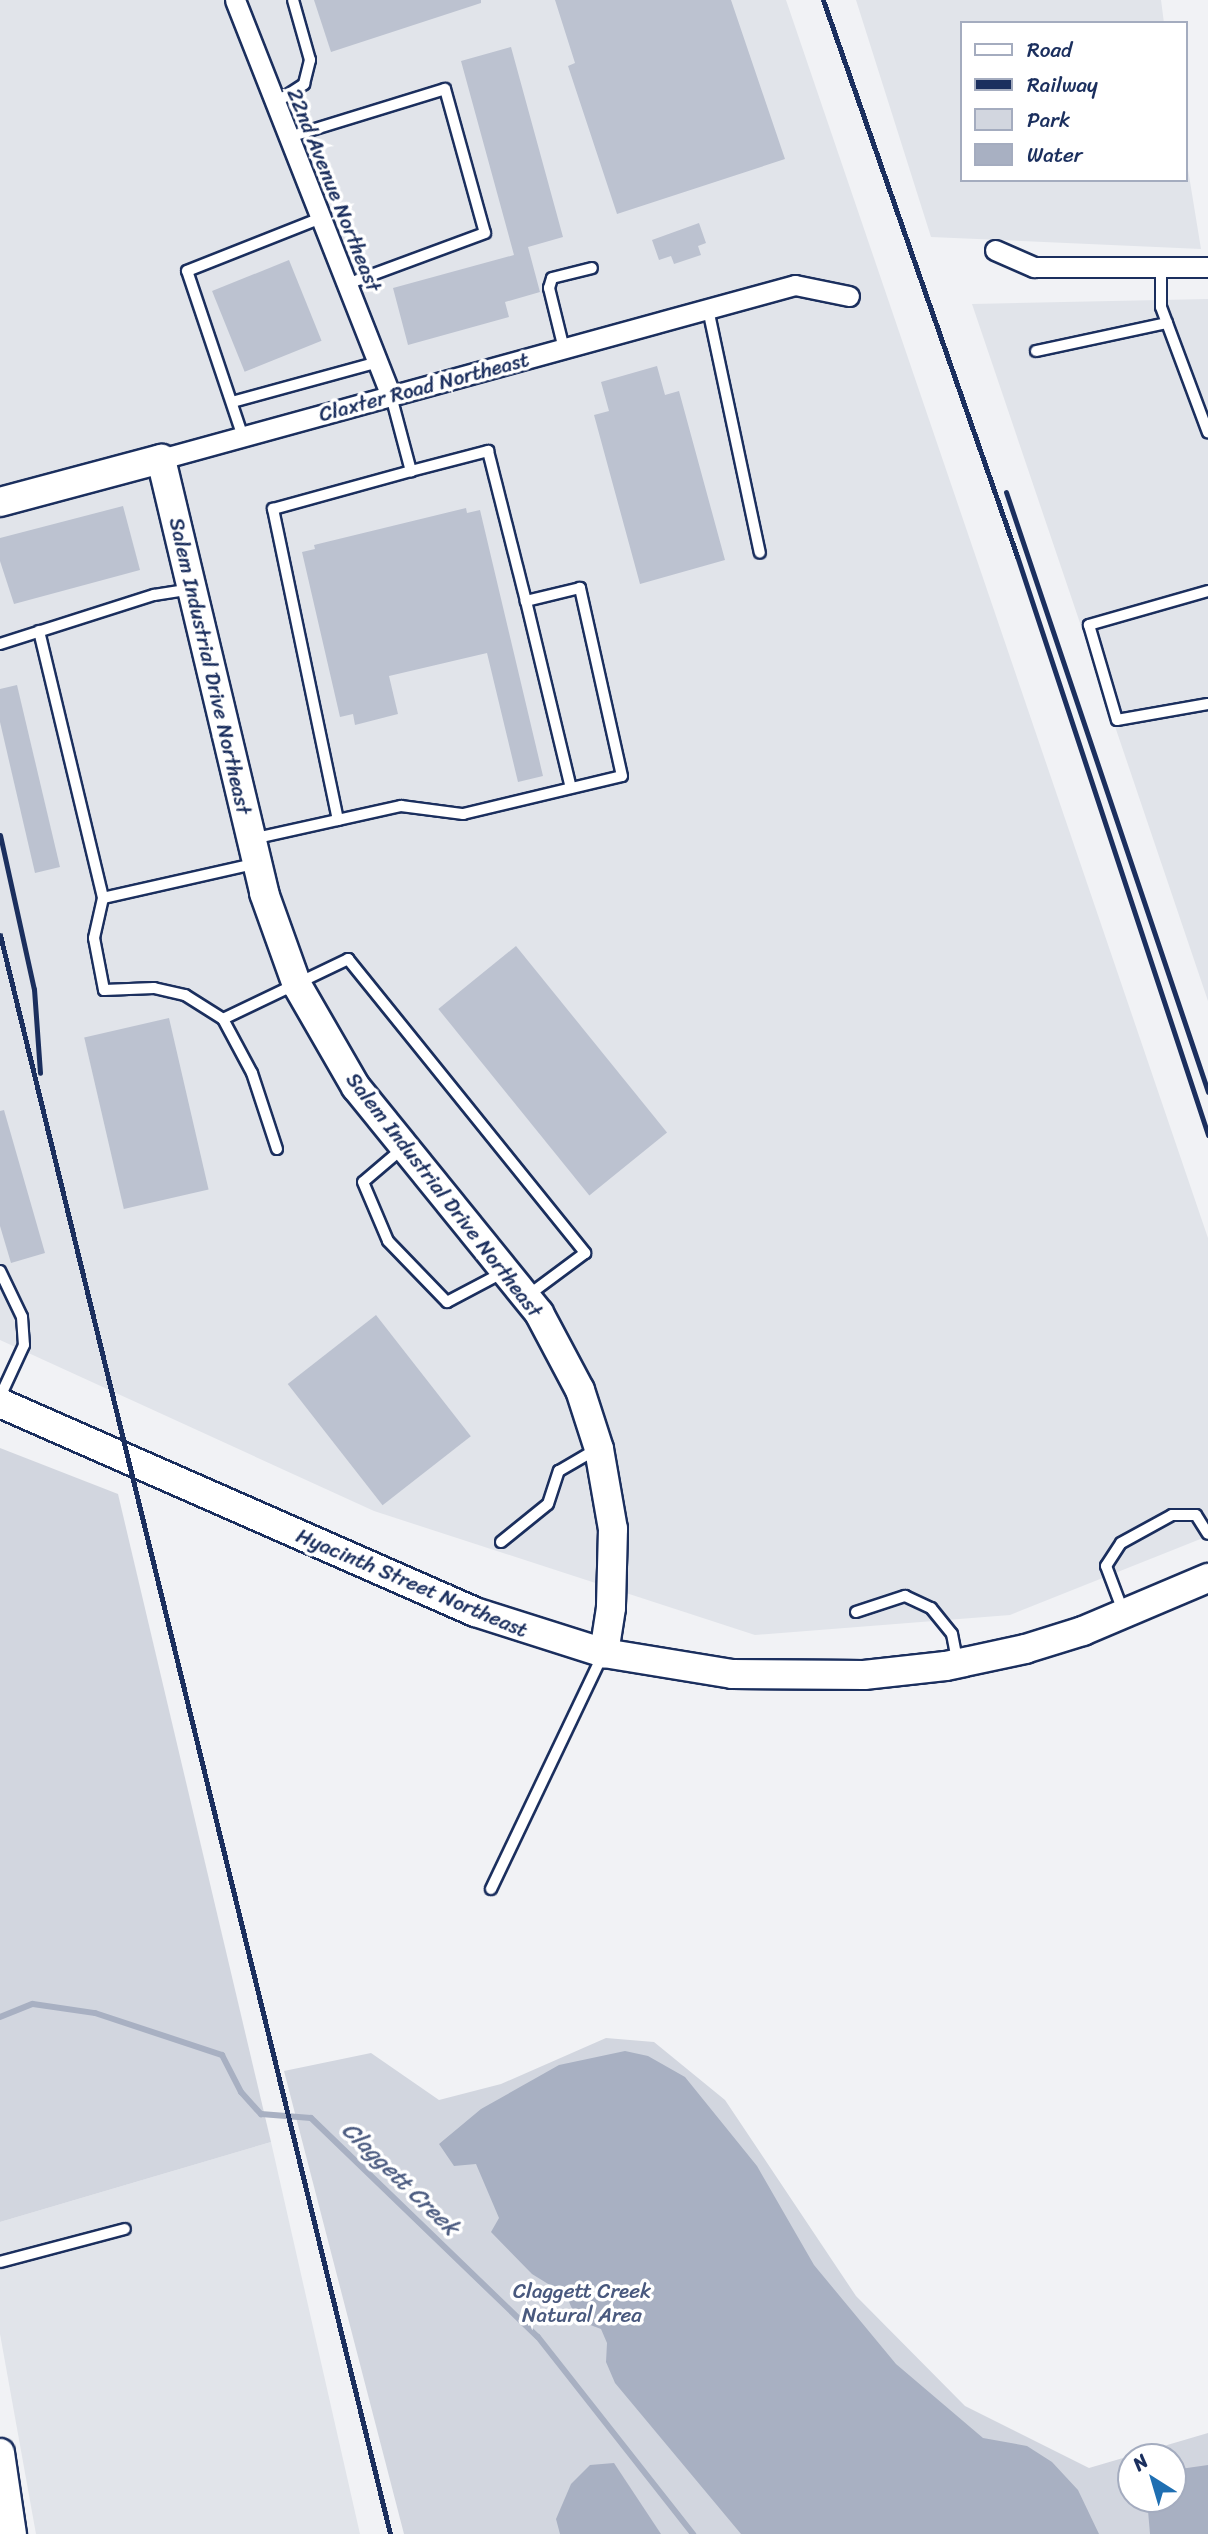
<!DOCTYPE html>
<html>
<head>
<meta charset="utf-8">
<style>
	body { margin:0 }
	#map { position:relative; width:1208px; height:2534px; overflow:hidden; background:#f1f2f5; font-family:Sriracha,sans-serif }
	div>[style] { position:absolute }
	[style*='--x'] { left:calc(var(--x)*1px); top:calc(var(--y)*1px); width:calc(var(--w)*1px); rotate:calc(var(--a)*1deg) }
	.built>* { inset:0; background:#e1e4ea }
	.green>* { inset:0; background:#d2d6df }
	.water>* { inset:0; background:#a8b0c2 }
	.stream>* { height:6px; margin:-3px; padding:0 3px; transform-origin:3px; border-radius:3px; background:#a8b0c2 }
	.building>* { inset:0; background:#bcc2d0; transform-origin:0 0 }
	.roads { filter:drop-shadow(2px 0 #1b2f5e) drop-shadow(-2px 0 #1b2f5e) drop-shadow(0 2px #1b2f5e) drop-shadow(0 -2px #1b2f5e) }
	.lane>* { height:10px; margin:-5px; padding:0 5px; transform-origin:5px; border-radius:5px; background:#fff }
	.street>* { height:19px; margin:-9.5px; padding:0 9.5px; transform-origin:9.5px; border-radius:9.5px; background:#fff }
	.secondary>* { height:28px; margin:-14px; padding:0 14px; transform-origin:14px; border-radius:14px; background:#fff }
	.rail>* { height:5px; margin:-2.5px; padding:0 2.5px; transform-origin:2.5px; border-radius:2.5px; background:#1b2f5e }
	span { translate:-50% -50%; white-space:nowrap; text-align:center; line-height:1.15; -webkit-text-stroke:7px #fff; paint-order:stroke }
	.street-label { font-size:21px; color:#1b2f5e }
	.park-label { font-size:21px; color:#49597e }
	.water-label { font-size:23px; color:#4c5c81; font-style:italic }
	.legend { position:absolute; left:960px; top:21px; width:228px; height:161px; box-sizing:border-box; background:#fff; border:2px solid #a4acbf; margin:0; padding:9px 12px; list-style:none; font-size:21px; color:#1b2f5e }
	.legend li { display:flex; align-items:center; gap:14px; height:35px }
	.legend b { width:35px; border:2px solid #a4acbf }
	.north { position:absolute; left:1117px; top:2443px; width:70px; height:70px; box-sizing:border-box; background:#fff; border:2px solid #a4acbf; border-radius:50%; rotate:323deg; font-size:19px; font-weight:700; line-height:28px; text-align:center; color:#1b2f5e }
	.north::after { content:''; display:block; margin:auto; width:24px; height:32px; background:#1f6fb2; clip-path:polygon(50% 0,100% 100%,50% 72%,0 100%) }
</style>
</head>
<body>
<div id="map">
	<div class="built">
		<div style="clip-path:polygon(0 0,786px 0,1208px 1238px,1208px 1536px,1010px 1615px,755px 1635px,374px 1511px,0 1340px)"></div>
		<div style="clip-path:polygon(856px 0,1161px 0,1164px 23px,961px 23px,961px 180px,1185px 180px,1185px 151px,1201px 249px,931px 237px)"></div>
		<div style="clip-path:polygon(1208px 299px,1208px 1001px,972px 304px)"></div>
		<div style="clip-path:polygon(271px 2142px,360px 2534px,36px 2534px,0 2334px,0 2222px)"></div>
	</div>
	<div class="green">
		<div style="clip-path:polygon(0 1448px,118px 1494px,271px 2142px,0 2222px)"></div>
		<div style="clip-path:polygon(evenodd,606px 2038px,654px 2042px,725px 2100px,856px 2296px,965px 2406px,1089px 2468px,1208px 2433px,1208px 2534px,404px 2534px,284px 2071px,371px 2053px,439px 2100px,501px 2084px,606px 2038px,1131px 2457px,1173px 2457px,1173px 2499px,1131px 2499px,1131px 2457px)"></div>
	</div>
	<div class="water">
		<div style="clip-path:polygon(625px 2051px,648px 2056px,685px 2077px,757px 2166px,814px 2265px,896px 2364px,983px 2438px,1027px 2446px,1052px 2462px,1078px 2490px,1099px 2534px,741px 2534px,615px 2383px,606px 2362px,607px 2343px,601px 2329px,577px 2320px,566px 2295px,532px 2274px,491px 2232px,499px 2218px,476px 2164px,454px 2166px,439px 2144px,481px 2109px,559px 2065px)"></div>
		<div style="clip-path:polygon(614px 2463px,661px 2534px,560px 2534px,556px 2519px,571px 2484px,590px 2465px)"></div>
		<div style="clip-path:polygon(1208px 2465px,1208px 2534px,1150px 2534px,1147px 2499px,1173px 2499px,1173px 2470px)"></div>
	</div>
	<div class="stream">
		<div style="--x:0;--y:2017;--w:35;--a:-22"></div>
		<div style="--x:33;--y:2004;--w:63;--a:8.3"></div>
		<div style="--x:95;--y:2013;--w:134;--a:18.3"></div>
		<div style="--x:222;--y:2055;--w:42;--a:62.8"></div>
		<div style="--x:241;--y:2092;--w:30;--a:48"></div>
		<div style="--x:261;--y:2114;--w:50;--a:4.6"></div>
		<div style="--x:311;--y:2118;--w:315;--a:44"></div>
		<div style="--x:538;--y:2337;--w:251;--a:51.8"></div>
	</div>
	<div class="building">
		<div style="clip-path:polygon(314px 0,481px 0,481px 3px,331px 52px)"></div>
		<div style="clip-path:polygon(555px 0,731px 0,785px 159px,617px 214px,568px 66px,575px 63px)"></div>
		<div style="clip-path:polygon(511px 47px,563px 237px,528px 247px,540px 292px,505px 302px,509px 317px,408px 345px,393px 288px,514px 255px,461px 61px)"></div>
		<div style="clip-path:polygon(699px 223px,706px 243px,698px 246px,701px 255px,674px 264px,671px 256px,659px 260px,652px 240px)"></div>
		<div style="left:289px;top:260px;width:87px;height:83px;rotate:68deg"></div>
		<div style="clip-path:polygon(657px 366px,665px 395px,679px 391px,725px 560px,640px 584px,594px 415px,609px 411px,601px 382px)"></div>
		<div style="clip-path:polygon(123px 506px,140px 570px,14px 604px,0 561px,0 538px)"></div>
		<div style="clip-path:polygon(466px 508px,467px 513px,480px 510px,543px 776px,518px 782px,487px 653px,389px 676px,398px 714px,355px 725px,353px 714px,340px 717px,302px 552px,315px 549px,314px 545px)"></div>
		<div style="clip-path:polygon(17px 685px,60px 867px,35px 873px,0 722px,0 689px)"></div>
		<div style="left:516px;top:946px;width:240px;height:100px;rotate:51deg"></div>
		<div style="left:169px;top:1018px;width:176px;height:87px;rotate:77deg"></div>
		<div style="clip-path:polygon(4px 1110px,45px 1253px,11px 1263px,0 1226px,0 1111px)"></div>
		<div style="left:376px;top:1315px;width:154px;height:112px;rotate:52deg"></div>
	</div>
	<div class="roads">
		<div class="lane">
			<div style="--x:275;--y:103;--w:35;--a:-33"></div>
			<div style="--x:304;--y:84;--w:25;--a:-76"></div>
			<div style="--x:310;--y:60;--w:62;--a:-105.8"></div>
			<div style="--x:289;--y:137;--w:163;--a:-17.1"></div>
			<div style="--x:445;--y:89;--w:149;--a:74.5"></div>
			<div style="--x:485;--y:233;--w:147;--a:159.7"></div>
			<div style="--x:1161;--y:267;--w:40;--a:90"></div>
			<div style="--x:1161;--y:307;--w:134;--a:69.5"></div>
			<div style="--x:708;--y:309;--w:249;--a:78"></div>
			<div style="--x:564;--y:349;--w:63;--a:-103.8"></div>
			<div style="--x:549;--y:288;--w:10;--a:-73"></div>
			<div style="--x:552;--y:278;--w:41;--a:-14"></div>
			<div style="--x:1036;--y:351;--w:134;--a:-12.1"></div>
			<div style="--x:391;--y:396;--w:78;--a:75.1"></div>
			<div style="--x:411;--y:471;--w:80;--a:-14.6"></div>
			<div style="--x:488;--y:451;--w:155;--a:75.8"></div>
			<div style="--x:232;--y:402;--w:151;--a:-15.3"></div>
			<div style="--x:243;--y:437;--w:175;--a:-108.6"></div>
			<div style="--x:187;--y:271;--w:144;--a:-21.6"></div>
			<div style="--x:1208;--y:591;--w:124;--a:164.1"></div>
			<div style="--x:1089;--y:625;--w:99;--a:73.6"></div>
			<div style="--x:1117;--y:720;--w:92;--a:-10"></div>
			<div style="--x:39;--y:631;--w:275;--a:76.5"></div>
			<div style="--x:103;--y:898;--w:155;--a:-12.7"></div>
			<div style="--x:0;--y:644;--w:162;--a:-17.7"></div>
			<div style="--x:154;--y:595;--w:37;--a:-9"></div>
			<div style="--x:338;--y:820;--w:318;--a:-101.8"></div>
			<div style="--x:273;--y:509;--w:143;--a:-15.4"></div>
			<div style="--x:252;--y:839;--w:153;--a:-12.5"></div>
			<div style="--x:401;--y:806;--w:63;--a:7.4"></div>
			<div style="--x:463;--y:814;--w:163;--a:-13.4"></div>
			<div style="--x:622;--y:776;--w:193;--a:-102.6"></div>
			<div style="--x:580;--y:588;--w:56;--a:166.5"></div>
			<div style="--x:526;--y:601;--w:192;--a:76.5"></div>
			<div style="--x:103;--y:898;--w:41;--a:102.7"></div>
			<div style="--x:94;--y:938;--w:53;--a:79.1"></div>
			<div style="--x:104;--y:990;--w:50;--a:-2.3"></div>
			<div style="--x:154;--y:988;--w:32;--a:13"></div>
			<div style="--x:185;--y:995;--w:45;--a:32.3"></div>
			<div style="--x:223;--y:1019;--w:139;--a:-25.6"></div>
			<div style="--x:348;--y:959;--w:378;--a:51.1"></div>
			<div style="--x:585;--y:1253;--w:72;--a:143.4"></div>
			<div style="--x:223;--y:1019;--w:61;--a:61.8"></div>
			<div style="--x:252;--y:1073;--w:80;--a:71.8"></div>
			<div style="--x:403;--y:1148;--w:52;--a:139.6"></div>
			<div style="--x:363;--y:1182;--w:64;--a:67"></div>
			<div style="--x:388;--y:1241;--w:85;--a:46"></div>
			<div style="--x:447;--y:1302;--w:64;--a:-27.8"></div>
			<div style="--x:0;--y:1271;--w:51;--a:64.4"></div>
			<div style="--x:22;--y:1317;--w:28;--a:86"></div>
			<div style="--x:24;--y:1345;--w:57;--a:114.8"></div>
			<div style="--x:501;--y:1542;--w:60;--a:-39"></div>
			<div style="--x:548;--y:1504;--w:35;--a:-72"></div>
			<div style="--x:559;--y:1471;--w:42;--a:-30.3"></div>
			<div style="--x:1123;--y:1611;--w:48;--a:-110.7"></div>
			<div style="--x:1106;--y:1566;--w:27;--a:-57"></div>
			<div style="--x:1121;--y:1543;--w:58;--a:-28.8"></div>
			<div style="--x:1172;--y:1515;--w:24;--a:0"></div>
			<div style="--x:1196;--y:1515;--w:22;--a:58"></div>
			<div style="--x:856;--y:1612;--w:52;--a:-18.1"></div>
			<div style="--x:905;--y:1596;--w:29;--a:25"></div>
			<div style="--x:931;--y:1608;--w:33;--a:51"></div>
			<div style="--x:952;--y:1634;--w:26;--a:79"></div>
			<div style="--x:491;--y:1889;--w:258;--a:-64.5"></div>
			<div style="--x:0;--y:2262;--w:129;--a:-14.8"></div>
		</div>
		<div class="street">
			<div style="--x:235;--y:0;--w:426;--a:68.5"></div>
			<div style="--x:995;--y:250;--w:43;--a:23.6"></div>
			<div style="--x:1034;--y:267;--w:174;--a:0"></div>
			<div style="--x:161;--y:459;--w:657;--a:-15.35"></div>
			<div style="--x:795;--y:285;--w:55;--a:11.5"></div>
		</div>
		<div class="secondary">
			<div style="--x:0;--y:502;--w:167;--a:-15"></div>
			<div style="--x:161;--y:459;--w:446;--a:76.6"></div>
			<div style="--x:264;--y:893;--w:98;--a:70.3"></div>
			<div style="--x:297;--y:985;--w:118;--a:60"></div>
			<div style="--x:356;--y:1087;--w:291;--a:51"></div>
			<div style="--x:539;--y:1313;--w:87;--a:62"></div>
			<div style="--x:580;--y:1390;--w:62;--a:72.1"></div>
			<div style="--x:599;--y:1449;--w:81;--a:80.1"></div>
			<div style="--x:613;--y:1529;--w:79;--a:91.5"></div>
			<div style="--x:611;--y:1608;--w:46;--a:98.8"></div>
			<div style="--x:0;--y:1403;--w:519;--a:23.75"></div>
			<div style="--x:475;--y:1612;--w:135;--a:17.6"></div>
			<div style="--x:604;--y:1653;--w:130;--a:9.3"></div>
			<div style="--x:732;--y:1674;--w:132;--a:0.4"></div>
			<div style="--x:864;--y:1675;--w:82;--a:-6.3"></div>
			<div style="--x:946;--y:1666;--w:81;--a:-12.1"></div>
			<div style="--x:1025;--y:1649;--w:61;--a:-17.2"></div>
			<div style="--x:1083;--y:1631;--w:136;--a:-23"></div>
			<div style="--x:0;--y:2453;--w:82;--a:81.6"></div>
		</div>
	</div>
	<div class="rail">
		<div style="--x:823;--y:0;--w:589;--a:70.77"></div>
		<div style="--x:1017;--y:556;--w:610;--a:71.74"></div>
		<div style="--x:1006;--y:492;--w:633;--a:71.39"></div>
		<div style="--x:0;--y:835;--w:158;--a:77.6"></div>
		<div style="--x:34;--y:989;--w:84;--a:85.9"></div>
		<div style="--x:0;--y:935;--w:1646;--a:76.29"></div>
	</div>
	<div class="street-label">
		<span style="left:334px;top:190px;rotate:68deg">22nd Avenue Northeast</span>
		<span style="left:424px;top:387px;rotate:-15deg">Claxter Road Northeast</span>
		<span style="left:210px;top:666px;rotate:77deg">Salem Industrial Drive Northeast</span>
		<span style="left:444px;top:1195px;rotate:52deg">Salem Industrial Drive Northeast</span>
		<span style="left:412px;top:1583px;rotate:23deg">Hyacinth Street Northeast</span>
	</div>
	<div class="park-label">
		<span style="left:582px;top:2303px">Claggett Creek<br>Natural Area</span>
	</div>
	<div class="water-label">
		<span style="left:400px;top:2179px;rotate:44deg">Claggett Creek</span>
	</div>
	<ul class="legend">
	<li><b style="height:9px;background:#fff"></b>Road</li>
	<li><b style="height:9px;background:#1b2f5e"></b>Railway</li>
	<li><b style="height:19px;background:#d2d6df"></b>Park</li>
	<li><b style="height:19px;background:#a8b0c2"></b>Water</li>
	</ul>
	<div class="north">N</div>
</div>
</body>
</html>
